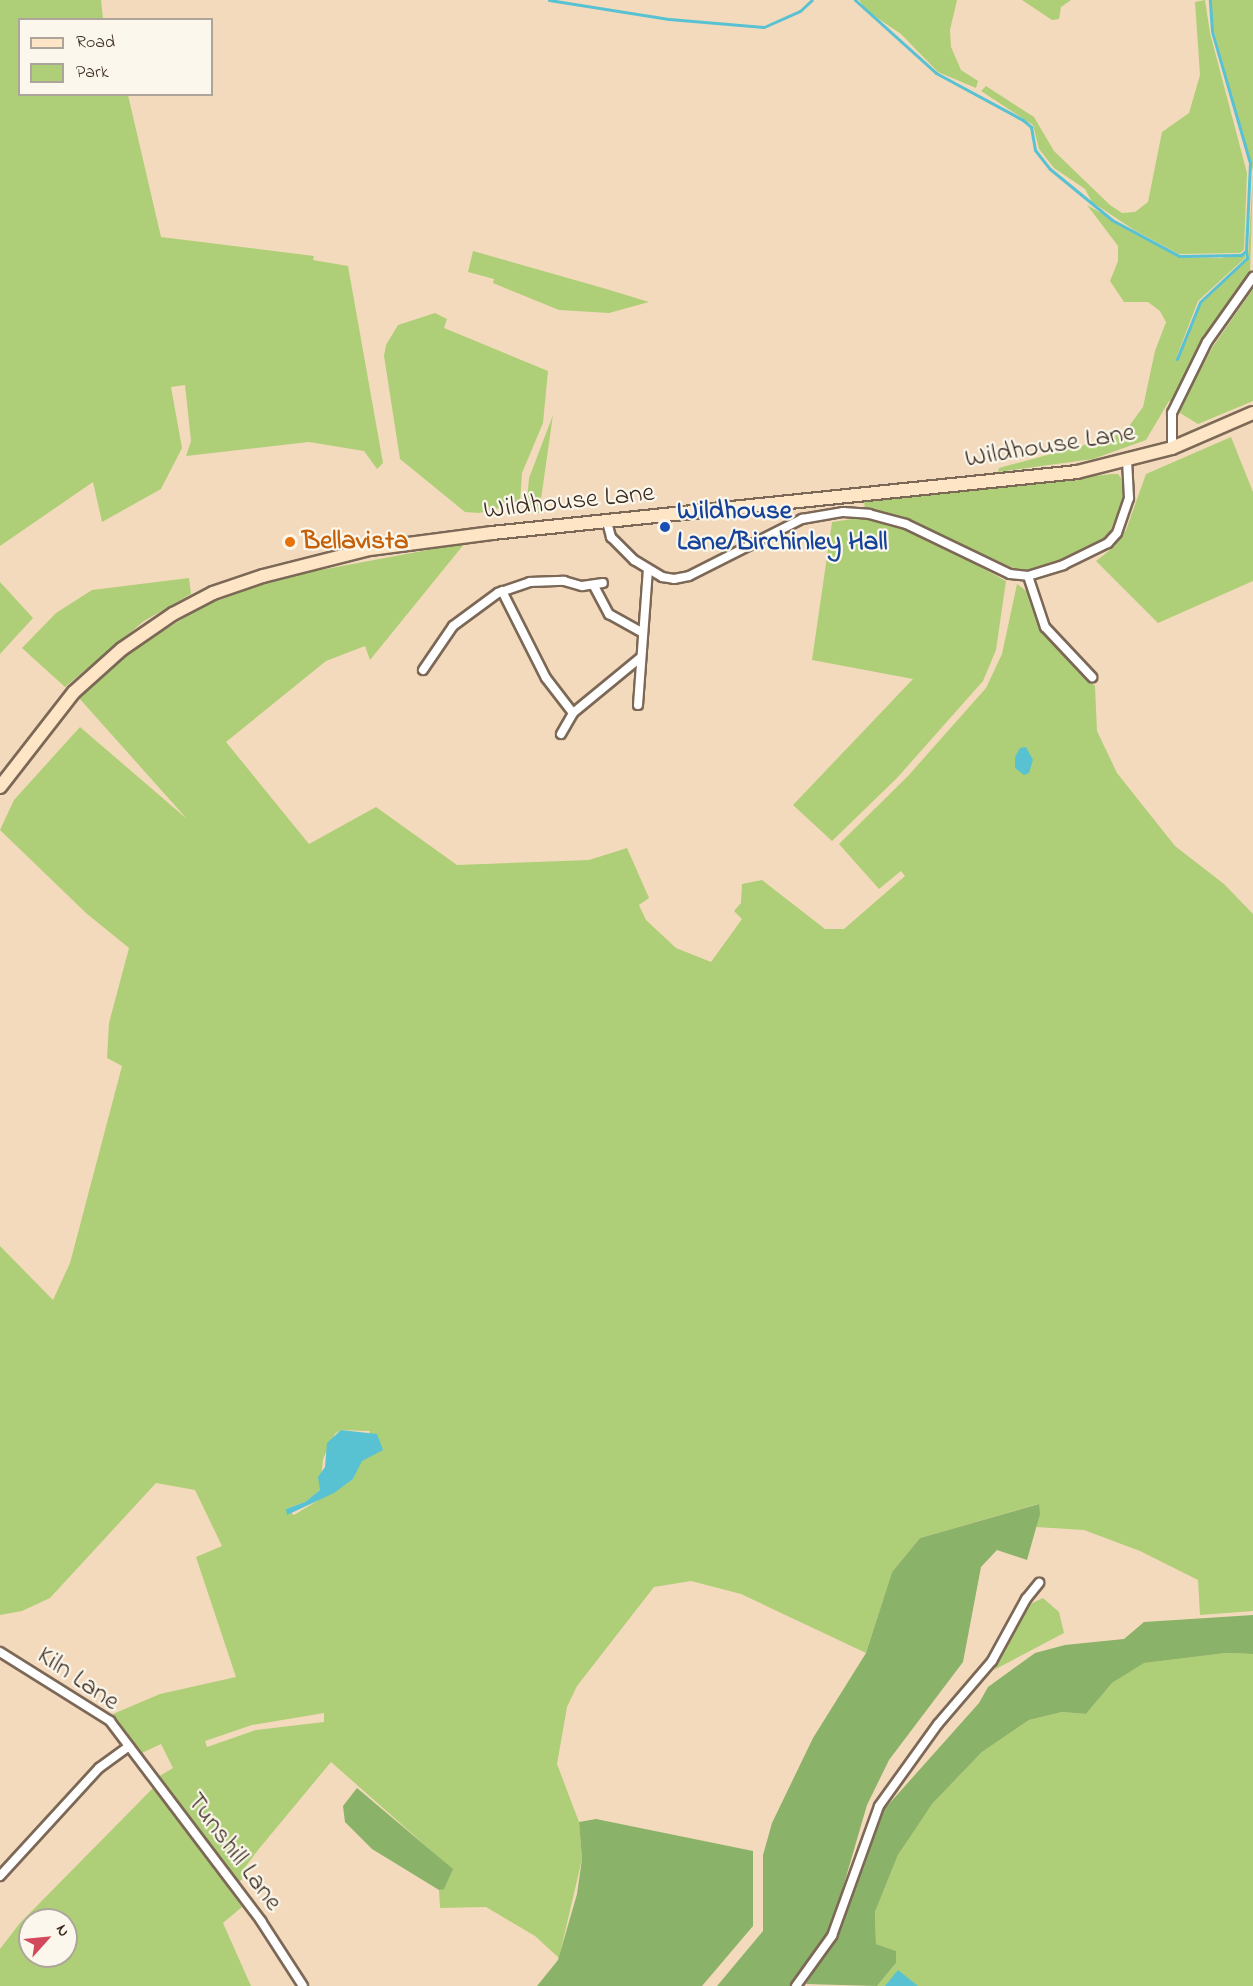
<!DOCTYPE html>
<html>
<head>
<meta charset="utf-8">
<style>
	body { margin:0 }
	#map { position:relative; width:1253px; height:1986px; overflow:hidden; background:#f4dabd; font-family:"Indie Flower",sans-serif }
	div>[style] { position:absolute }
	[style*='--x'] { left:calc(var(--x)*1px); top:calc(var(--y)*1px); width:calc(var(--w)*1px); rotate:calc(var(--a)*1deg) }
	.green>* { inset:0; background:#aecf77 }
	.forest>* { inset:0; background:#8ab268 }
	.water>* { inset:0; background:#58c2d3 }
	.stream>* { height:3px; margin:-1.5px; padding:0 1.5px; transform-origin:1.5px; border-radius:1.5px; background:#58c2d3 }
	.roads { filter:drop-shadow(2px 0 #7c6856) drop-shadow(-2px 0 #7c6856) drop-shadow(0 2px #7c6856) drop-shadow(0 -2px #7c6856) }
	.minor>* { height:8px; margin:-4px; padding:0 4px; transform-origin:4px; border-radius:4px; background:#fff }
	.secondary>* { height:12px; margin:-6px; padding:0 6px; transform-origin:6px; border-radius:6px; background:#fde5c5 }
	.dots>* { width:16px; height:16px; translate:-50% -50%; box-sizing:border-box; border:3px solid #fbf7ec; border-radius:50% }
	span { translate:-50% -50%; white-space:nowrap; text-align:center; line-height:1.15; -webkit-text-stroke:4.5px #fbf7ec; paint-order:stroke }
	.street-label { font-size:27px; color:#3b2a1e }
	.transit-label { font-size:27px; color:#164399; font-weight:700 }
	.left { translate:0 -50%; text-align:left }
	.food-label { font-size:27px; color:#c56008; font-weight:700 }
	.legend { position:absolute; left:18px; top:18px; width:195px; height:78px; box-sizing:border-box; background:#fbf7ec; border:2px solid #aea59a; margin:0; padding:8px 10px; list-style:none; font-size:18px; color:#3b2a1e }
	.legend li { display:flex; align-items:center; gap:12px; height:30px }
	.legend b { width:30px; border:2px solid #aea59a }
	.north { position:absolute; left:18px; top:1908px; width:60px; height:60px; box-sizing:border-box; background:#fbf7ec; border:2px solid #aea59a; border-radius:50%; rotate:63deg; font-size:16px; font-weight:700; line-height:24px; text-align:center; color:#3b2a1e }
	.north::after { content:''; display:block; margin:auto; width:21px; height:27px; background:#d1495b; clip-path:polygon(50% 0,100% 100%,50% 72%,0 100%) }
</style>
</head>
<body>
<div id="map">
	<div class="green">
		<div style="clip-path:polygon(0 0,101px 0,103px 19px,20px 20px,20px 94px,128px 95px,161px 237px,314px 256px,313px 260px,348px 266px,383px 463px,377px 469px,364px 451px,309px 442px,186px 456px,191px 441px,185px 385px,171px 387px,182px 448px,161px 489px,102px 522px,93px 482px,0 546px)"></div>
		<div style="clip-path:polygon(859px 0,957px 0,950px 30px,951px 47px,961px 70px,978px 81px,976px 88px,938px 72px,901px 34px,867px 11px)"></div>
		<div style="clip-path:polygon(1022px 0,1071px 0,1061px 7px,1059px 19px,1052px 20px)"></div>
		<div style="clip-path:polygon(1205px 0,1210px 33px,1247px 173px,1244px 250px,1240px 253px,1179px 254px,1134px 230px,1092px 202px,1085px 189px,1054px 168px,1039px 149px,1033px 125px,981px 91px,986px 86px,1034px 117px,1054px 151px,1110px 205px,1122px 213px,1135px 212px,1148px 202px,1162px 132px,1189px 113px,1200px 75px,1195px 2px)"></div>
		<div style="clip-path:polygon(1211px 0,1253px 0,1253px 171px,1213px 28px)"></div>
		<div style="clip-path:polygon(1253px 171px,1250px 277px,1174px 402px,1169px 401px,1146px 440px,1093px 459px,998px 472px,999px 468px,1113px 437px,1127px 429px,1143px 407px,1155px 351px,1166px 322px,1160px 311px,1148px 302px,1124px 302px,1110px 281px,1118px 261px,1118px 246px,1087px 205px,1178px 257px,1221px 258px,1245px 253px,1245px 258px,1198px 301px,1175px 361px,1201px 302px,1248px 258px)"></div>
		<div style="clip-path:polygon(473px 251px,603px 288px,649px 302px,609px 313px,559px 310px,493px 283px,494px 279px,468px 272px)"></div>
		<div style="clip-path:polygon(1253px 289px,1253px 401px,1198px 424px,1180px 413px,1182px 404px,1212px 348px)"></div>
		<div style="clip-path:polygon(435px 313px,447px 319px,444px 328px,548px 371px,543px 423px,522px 473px,520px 503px,479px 513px,465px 512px,400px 459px,384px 356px,386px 345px,398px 325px)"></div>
		<div style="clip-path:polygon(553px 415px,539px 513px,526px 512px,529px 478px)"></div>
		<div style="clip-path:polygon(1231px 437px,1253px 492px,1253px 581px,1158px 623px,1096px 561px,1115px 546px,1126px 530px,1146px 474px)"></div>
		<div style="clip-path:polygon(1112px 474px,1118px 474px,1125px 483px,1121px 506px,1107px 538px,1054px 565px,1034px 570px,1018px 570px,906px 520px,865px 510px,864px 502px)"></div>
		<div style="clip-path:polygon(859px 518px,912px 529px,1006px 581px,996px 650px,983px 681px,897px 778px,832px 841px,793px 805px,913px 679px,812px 660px,832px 522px)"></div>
		<div style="clip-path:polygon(evenodd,465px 543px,370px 660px,365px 646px,326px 661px,226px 742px,309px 844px,376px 807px,457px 865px,589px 860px,627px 848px,649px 898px,639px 905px,646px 920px,676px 948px,711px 962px,742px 919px,734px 911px,741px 903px,742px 884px,762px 880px,825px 929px,844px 929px,905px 876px,901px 871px,879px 889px,839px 844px,908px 776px,986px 688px,1002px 654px,1017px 584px,1033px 596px,1041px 629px,1095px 686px,1097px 731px,1117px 773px,1175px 846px,1224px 884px,1253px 914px,1253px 1611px,1200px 1615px,1198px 1580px,1140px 1551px,1084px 1530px,1036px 1527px,1038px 1504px,920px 1538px,892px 1572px,866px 1653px,741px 1594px,691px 1581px,654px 1587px,577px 1686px,567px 1707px,557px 1764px,579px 1822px,582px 1859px,559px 1958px,535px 1936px,486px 1907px,440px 1908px,439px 1890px,444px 1888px,452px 1869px,331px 1762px,258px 1850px,243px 1870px,242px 1880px,235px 1883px,158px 1777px,173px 1768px,161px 1744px,142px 1753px,113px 1714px,160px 1694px,236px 1677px,196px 1557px,222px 1546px,195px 1490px,156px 1483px,50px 1598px,22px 1611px,0 1615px,0 1246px,53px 1300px,70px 1263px,122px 1066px,107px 1058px,109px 1023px,129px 948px,86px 913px,0 830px,14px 800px,80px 727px,187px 819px,79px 698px,125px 655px,203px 606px,283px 577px,465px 543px,341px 1430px,370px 1431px,353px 1479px,294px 1515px,286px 1509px,305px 1502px,320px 1490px,323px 1459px,335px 1434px,341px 1430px,465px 543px,324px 1713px,324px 1722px,256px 1730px,207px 1747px,205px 1741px,252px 1725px,324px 1713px)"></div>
		<div style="clip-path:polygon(189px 578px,191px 594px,144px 621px,65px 687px,22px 648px,56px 613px,92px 590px)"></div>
		<div style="clip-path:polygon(0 582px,33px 618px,0 654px)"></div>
		<div style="clip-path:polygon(1043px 1598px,1059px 1612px,1064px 1633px,994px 1670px,1028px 1605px)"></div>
		<div style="clip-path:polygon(1226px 1653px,1253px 1654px,1253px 1986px,877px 1986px,896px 1963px,896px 1951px,876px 1944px,875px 1912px,898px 1855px,931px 1805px,982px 1752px,1029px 1720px,1062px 1712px,1086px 1714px,1112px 1683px,1143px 1663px)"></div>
		<div style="clip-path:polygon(evenodd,154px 1787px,242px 1907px,223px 1923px,251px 1986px,0 1986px,0 1949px,20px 1923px,154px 1787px,30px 1920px,66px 1920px,66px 1956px,30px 1956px,30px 1920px)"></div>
	</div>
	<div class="forest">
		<div style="clip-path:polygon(1039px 1504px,1040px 1514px,1027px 1560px,997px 1550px,981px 1567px,963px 1662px,889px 1760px,867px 1805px,830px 1932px,793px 1986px,717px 1986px,763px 1931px,763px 1855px,772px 1823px,813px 1738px,866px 1653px,892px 1572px,920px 1538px)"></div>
		<div style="clip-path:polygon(1253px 1615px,1253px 1654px,1226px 1653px,1144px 1663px,1112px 1683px,1086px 1714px,1062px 1712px,1029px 1720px,982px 1752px,932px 1804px,898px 1855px,875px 1912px,876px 1944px,896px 1951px,896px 1963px,877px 1986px,806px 1984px,842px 1925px,880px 1814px,979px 1703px,988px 1687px,1035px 1653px,1065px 1645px,1124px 1639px,1144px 1622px)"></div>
		<div style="clip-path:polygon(357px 1788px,453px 1869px,444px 1889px,439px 1890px,372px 1849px,345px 1822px,343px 1806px)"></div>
		<div style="clip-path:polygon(596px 1819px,753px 1851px,753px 1926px,702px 1986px,537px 1986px,558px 1960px,577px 1894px,582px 1859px,579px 1822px)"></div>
	</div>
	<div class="water">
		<div style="clip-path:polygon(1026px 747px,1033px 760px,1029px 773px,1024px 775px,1015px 768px,1015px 757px,1020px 748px)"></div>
		<div style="clip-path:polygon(341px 1430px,377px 1434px,383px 1450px,362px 1461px,353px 1479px,334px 1493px,287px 1515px,286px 1509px,305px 1502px,320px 1490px,318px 1477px,325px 1467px,327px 1443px)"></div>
		<div style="clip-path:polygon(898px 1970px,918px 1986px,885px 1986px)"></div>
	</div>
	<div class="stream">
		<div style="--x:549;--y:0;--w:121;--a:9"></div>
		<div style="--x:669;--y:19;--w:95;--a:4.8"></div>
		<div style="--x:764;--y:27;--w:39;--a:-24"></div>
		<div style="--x:800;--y:11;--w:16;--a:-43"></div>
		<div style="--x:855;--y:0;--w:109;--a:42"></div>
		<div style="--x:936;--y:73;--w:99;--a:28.4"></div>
		<div style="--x:1023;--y:120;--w:11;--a:41"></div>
		<div style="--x:1031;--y:127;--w:23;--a:80"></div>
		<div style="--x:1035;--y:150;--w:24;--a:52"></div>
		<div style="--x:1050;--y:169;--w:80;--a:39.4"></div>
		<div style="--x:1112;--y:220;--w:76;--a:28.2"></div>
		<div style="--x:1179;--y:256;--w:62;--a:-0.9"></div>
		<div style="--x:1241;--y:255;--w:6;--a:-39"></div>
		<div style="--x:1246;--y:251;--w:88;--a:-87.4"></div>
		<div style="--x:1250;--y:163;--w:137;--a:-106.1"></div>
		<div style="--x:1212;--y:31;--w:31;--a:-94"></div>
		<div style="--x:1177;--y:359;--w:61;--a:-68"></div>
		<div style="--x:1200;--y:302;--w:64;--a:-43.1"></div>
		<div style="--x:1247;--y:258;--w:7;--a:-98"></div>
	</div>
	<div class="roads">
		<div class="minor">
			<div style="--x:1172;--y:448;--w:35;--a:-90"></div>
			<div style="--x:1172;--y:413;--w:79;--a:-63.8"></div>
			<div style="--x:1207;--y:342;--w:80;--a:-54.7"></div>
			<div style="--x:607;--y:522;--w:16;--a:75"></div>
			<div style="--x:611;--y:537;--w:33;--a:45"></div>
			<div style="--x:634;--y:560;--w:33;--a:31"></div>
			<div style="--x:662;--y:577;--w:12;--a:9"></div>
			<div style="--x:674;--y:579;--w:15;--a:-11"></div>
			<div style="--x:689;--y:576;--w:127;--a:-26.8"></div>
			<div style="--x:802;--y:519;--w:42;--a:-9.7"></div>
			<div style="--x:843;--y:512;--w:26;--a:4"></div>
			<div style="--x:869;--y:514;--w:38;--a:15"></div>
			<div style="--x:906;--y:524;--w:115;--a:25.7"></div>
			<div style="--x:1010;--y:574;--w:18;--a:6"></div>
			<div style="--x:1028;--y:576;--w:37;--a:-17"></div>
			<div style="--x:1063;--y:565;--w:50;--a:-26.1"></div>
			<div style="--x:1108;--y:543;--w:13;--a:-48"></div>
			<div style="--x:1117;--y:533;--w:37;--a:-71"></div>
			<div style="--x:1129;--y:498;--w:36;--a:-93"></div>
			<div style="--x:1028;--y:576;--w:54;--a:71.6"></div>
			<div style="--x:1045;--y:627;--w:69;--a:46.8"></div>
			<div style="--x:594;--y:586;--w:32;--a:62"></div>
			<div style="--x:609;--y:614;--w:38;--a:29"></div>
			<div style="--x:502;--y:591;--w:97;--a:63.2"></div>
			<div style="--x:546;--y:678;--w:44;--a:52.4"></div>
			<div style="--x:423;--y:670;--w:53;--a:-55.7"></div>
			<div style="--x:453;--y:626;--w:56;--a:-36.3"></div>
			<div style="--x:498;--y:593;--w:34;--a:-19"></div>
			<div style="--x:530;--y:582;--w:34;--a:-2"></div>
			<div style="--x:564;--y:581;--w:19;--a:16"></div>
			<div style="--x:582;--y:586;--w:21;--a:-8"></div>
			<div style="--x:638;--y:705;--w:136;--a:-85.8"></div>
			<div style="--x:561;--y:734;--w:24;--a:-60"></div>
			<div style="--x:573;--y:713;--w:87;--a:-39.4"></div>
			<div style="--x:0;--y:1652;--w:130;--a:32.1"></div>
			<div style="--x:110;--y:1721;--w:251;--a:52.9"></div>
			<div style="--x:261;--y:1921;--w:77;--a:57.1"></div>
			<div style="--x:0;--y:1876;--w:147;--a:-47.5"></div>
			<div style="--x:99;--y:1768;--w:37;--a:-36"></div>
			<div style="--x:796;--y:1986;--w:62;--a:-54.2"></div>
			<div style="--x:832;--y:1936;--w:138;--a:-70.1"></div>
			<div style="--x:879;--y:1806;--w:101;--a:-54.3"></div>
			<div style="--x:938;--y:1724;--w:83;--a:-49.4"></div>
			<div style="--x:992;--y:1661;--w:71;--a:-61.3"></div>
			<div style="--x:1026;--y:1599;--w:21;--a:-51"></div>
		</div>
		<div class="secondary">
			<div style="--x:0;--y:787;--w:120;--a:-52.1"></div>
			<div style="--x:74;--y:692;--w:64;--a:-41.9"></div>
			<div style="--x:122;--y:649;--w:62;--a:-34.5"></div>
			<div style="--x:173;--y:614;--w:45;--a:-27.7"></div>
			<div style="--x:213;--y:593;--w:53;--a:-18.8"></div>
			<div style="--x:263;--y:576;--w:110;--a:-14.2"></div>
			<div style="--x:370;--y:549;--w:123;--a:-7.5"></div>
			<div style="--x:492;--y:533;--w:588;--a:-5.95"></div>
			<div style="--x:1077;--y:472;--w:98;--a:-14.2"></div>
			<div style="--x:1172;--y:448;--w:88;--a:-23.4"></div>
		</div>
	</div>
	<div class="dots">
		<div style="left:665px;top:527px;background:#1a4fb4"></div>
		<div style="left:290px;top:542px;background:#e8710a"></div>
	</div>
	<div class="street-label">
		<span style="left:1050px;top:446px;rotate:-9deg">Wildhouse Lane</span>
		<span style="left:569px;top:502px;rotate:-6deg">Wildhouse Lane</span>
		<span style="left:78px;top:1679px;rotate:34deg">Kiln Lane</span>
		<span style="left:234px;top:1852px;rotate:53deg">Tunshill Lane</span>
	</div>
	<div class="transit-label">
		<span class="left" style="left:677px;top:527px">Wildhouse<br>Lane/Birchinley Hall</span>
	</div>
	<div class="food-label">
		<span class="left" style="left:302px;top:542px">Bellavista</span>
	</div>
	<ul class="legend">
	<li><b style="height:8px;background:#fde5c5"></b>Road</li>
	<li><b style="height:16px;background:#aecf77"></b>Park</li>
	</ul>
	<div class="north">N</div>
</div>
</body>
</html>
